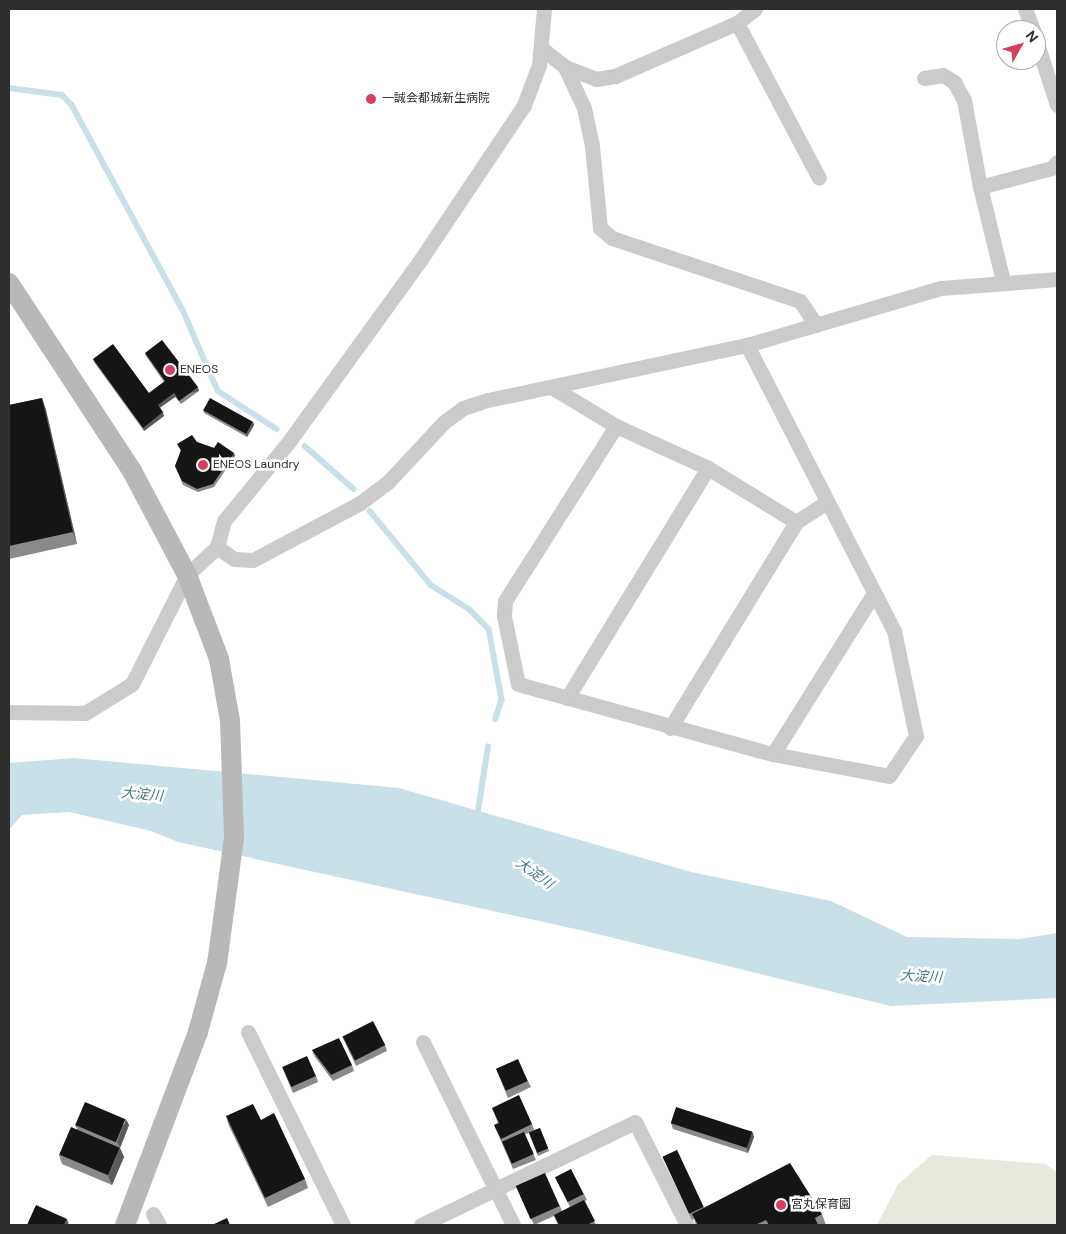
<!DOCTYPE html>
<html>
<head>
<meta charset="utf-8">
<style>
	body { margin:0 }
	#map { position:relative; width:1066px; height:1234px; overflow:hidden; background:#fff; font-family:"DM Sans","Noto Sans JP",sans-serif }
	div>[style] { position:absolute }
	[style*='--x'] { left:calc(var(--x)*1px); top:calc(var(--y)*1px); width:calc(var(--w)*1px); rotate:calc(var(--a)*1deg) }
	.green>* { inset:0; background:#e5eadc }
	.water>* { inset:0; background:#cae0e8 }
	.stream>* { height:5.5px; margin:-2.75px; padding:0 2.75px; transform-origin:2.75px; border-radius:2.75px; background:#cae0e8 }
	.street>* { height:15px; margin:-7.5px; padding:0 7.5px; transform-origin:7.5px; border-radius:7.5px; background:#cbcbcb }
	.secondary>* { height:20px; margin:-10px; padding:0 10px; transform-origin:10px; border-radius:10px; background:#b8b8b8 }
	.wall>* { inset:0; background:#8a8a8a }
	.shaded-wall>* { inset:0; background:#5b5b5b; transform-origin:0 0 }
	.building>* { inset:0; background:#151515; transform-origin:0 0 }
	.dots>* { width:14px; height:14px; translate:-50% -50%; box-sizing:border-box; border:2px solid #fff; border-radius:50% }
	span { translate:-50% -50%; white-space:nowrap; text-align:center; line-height:1.15; -webkit-text-stroke:5px #fff; paint-order:stroke }
	.poi-label { font-size:12px; color:#2e2e2e }
	.left { translate:0 -50%; text-align:left }
	.water-label { font-size:14px; color:#437688; font-style:italic }
	.frame { position:absolute; inset:0; border:10px solid #2e2e2e; pointer-events:none }
	.north { position:absolute; left:996px; top:20px; width:50px; height:50px; box-sizing:border-box; background:#fff; border:1px solid #ababab; border-radius:50%; rotate:52deg; font-size:14px; font-weight:700; line-height:20px; text-align:center; color:#2e2e2e }
	.north::after { content:''; display:block; margin:auto; width:18px; height:22px; background:#d5405e; clip-path:polygon(50% 0,100% 100%,50% 72%,0 100%) }
</style>
</head>
<body>
<div id="map">
	<div class="green">
		<div style="clip-path:polygon(932px 1155px,1045px 1164px,1057px 1172px,1057px 1225px,877px 1225px,898px 1184px)"></div>
	</div>
	<div class="water">
		<div style="clip-path:polygon(74px 758px,399px 788px,691px 872px,831px 901px,907px 937px,1020px 939px,1057px 933px,1057px 998px,891px 1006px,589px 932px,178px 842px,151px 831px,69px 812px,22px 815px,9px 830px,9px 763px)"></div>
	</div>
	<div class="stream">
		<div style="--x:9;--y:88;--w:53;--a:7.5"></div>
		<div style="--x:62;--y:95;--w:14;--a:45"></div>
		<div style="--x:72;--y:105;--w:233;--a:61.6"></div>
		<div style="--x:183;--y:310;--w:88;--a:66.6"></div>
		<div style="--x:218;--y:391;--w:70;--a:32.8"></div>
		<div style="--x:305;--y:446;--w:65;--a:41.3"></div>
		<div style="--x:370;--y:511;--w:96;--a:50.5"></div>
		<div style="--x:431;--y:585;--w:45;--a:32.3"></div>
		<div style="--x:469;--y:609;--w:28;--a:45"></div>
		<div style="--x:489;--y:629;--w:72;--a:79.6"></div>
		<div style="--x:502;--y:700;--w:20;--a:108"></div>
		<div style="--x:477;--y:817;--w:71;--a:-81.1"></div>
	</div>
	<div class="street">
		<div style="--x:1025;--y:9;--w:22;--a:69"></div>
		<div style="--x:737;--y:23;--w:175;--a:62.1"></div>
		<div style="--x:1036;--y:40;--w:68;--a:72.1"></div>
		<div style="--x:541;--y:48;--w:31;--a:38"></div>
		<div style="--x:565;--y:67;--w:33;--a:21"></div>
		<div style="--x:596;--y:79;--w:19;--a:-9"></div>
		<div style="--x:615;--y:76;--w:133;--a:-23.5"></div>
		<div style="--x:737;--y:23;--w:23;--a:-38"></div>
		<div style="--x:565;--y:67;--w:45;--a:65.1"></div>
		<div style="--x:584;--y:108;--w:39;--a:78"></div>
		<div style="--x:592;--y:146;--w:82;--a:84.4"></div>
		<div style="--x:600;--y:228;--w:16;--a:40"></div>
		<div style="--x:612;--y:238;--w:198;--a:18.5"></div>
		<div style="--x:800;--y:301;--w:29;--a:56"></div>
		<div style="--x:924;--y:78;--w:19;--a:-9"></div>
		<div style="--x:943;--y:75;--w:13;--a:32"></div>
		<div style="--x:954;--y:82;--w:21;--a:61"></div>
		<div style="--x:964;--y:100;--w:88;--a:79.6"></div>
		<div style="--x:1003;--y:281;--w:97;--a:-103.7"></div>
		<div style="--x:980;--y:187;--w:74;--a:-14.8"></div>
		<div style="--x:1052;--y:168;--w:8;--a:-50"></div>
		<div style="--x:553;--y:388;--w:74;--a:31.1"></div>
		<div style="--x:616;--y:426;--w:101;--a:24.5"></div>
		<div style="--x:708;--y:468;--w:103;--a:31.5"></div>
		<div style="--x:616;--y:426;--w:207;--a:122.4"></div>
		<div style="--x:505;--y:601;--w:15;--a:94"></div>
		<div style="--x:504;--y:616;--w:69;--a:78.4"></div>
		<div style="--x:518;--y:684;--w:264;--a:15.4"></div>
		<div style="--x:773;--y:754;--w:118;--a:10.7"></div>
		<div style="--x:889;--y:776;--w:48;--a:-56"></div>
		<div style="--x:916;--y:736;--w:107;--a:-101.8"></div>
		<div style="--x:894;--y:631;--w:322;--a:-117.2"></div>
		<div style="--x:217;--y:547;--w:21;--a:35"></div>
		<div style="--x:234;--y:559;--w:19;--a:3"></div>
		<div style="--x:253;--y:560;--w:121;--a:-28"></div>
		<div style="--x:360;--y:503;--w:35;--a:-37"></div>
		<div style="--x:388;--y:482;--w:82;--a:-47"></div>
		<div style="--x:444;--y:422;--w:24;--a:-36"></div>
		<div style="--x:463;--y:408;--w:26;--a:-18"></div>
		<div style="--x:488;--y:400;--w:265;--a:-12"></div>
		<div style="--x:747;--y:345;--w:202;--a:-16.4"></div>
		<div style="--x:941;--y:288;--w:116;--a:-4.4"></div>
		<div style="--x:567;--y:698;--w:270;--a:-58.5"></div>
		<div style="--x:9;--y:712;--w:76;--a:0.8"></div>
		<div style="--x:85;--y:713;--w:55;--a:-31.7"></div>
		<div style="--x:132;--y:684;--w:122;--a:-63.2"></div>
		<div style="--x:187;--y:575;--w:41;--a:-43"></div>
		<div style="--x:217;--y:547;--w:27;--a:-75"></div>
		<div style="--x:224;--y:521;--w:104;--a:-50.8"></div>
		<div style="--x:290;--y:440;--w:220;--a:-54.1"></div>
		<div style="--x:419;--y:262;--w:189;--a:-56.2"></div>
		<div style="--x:524;--y:105;--w:43;--a:-69.4"></div>
		<div style="--x:539;--y:65;--w:56;--a:-84.9"></div>
		<div style="--x:670;--y:728;--w:241;--a:-58.5"></div>
		<div style="--x:796;--y:522;--w:37;--a:-33"></div>
		<div style="--x:773;--y:754;--w:190;--a:-57.9"></div>
		<div style="--x:248;--y:1032;--w:215;--a:63.8"></div>
		<div style="--x:423;--y:1042;--w:204;--a:63.8"></div>
		<div style="--x:153;--y:1214;--w:13;--a:61"></div>
		<div style="--x:421;--y:1225;--w:237;--a:-25.7"></div>
		<div style="--x:635;--y:1122;--w:115;--a:63.2"></div>
	</div>
	<div class="secondary">
		<div style="--x:9;--y:283;--w:225;--a:56.8"></div>
		<div style="--x:132;--y:471;--w:118;--a:62.1"></div>
		<div style="--x:187;--y:575;--w:90;--a:69.1"></div>
		<div style="--x:219;--y:659;--w:63;--a:79.9"></div>
		<div style="--x:230;--y:721;--w:117;--a:88"></div>
		<div style="--x:234;--y:838;--w:126;--a:97.7"></div>
		<div style="--x:217;--y:963;--w:72;--a:105.4"></div>
		<div style="--x:198;--y:1032;--w:206;--a:110.7"></div>
	</div>
	<div class="wall">
		<div style="clip-path:polygon(145px 353px,199px 391px,181px 404px,175px 397px,160px 408px,164px 416px,144px 431px,94px 362px,93px 359px,149px 393px,164px 382px,146px 356px)"></div>
		<div style="clip-path:polygon(42px 398px,46px 410px,77px 544px,9px 559px,9px 405px)"></div>
		<div style="clip-path:polygon(203px 410px,253px 422px,254px 425px,247px 437px,204px 413px)"></div>
		<div style="clip-path:polygon(197px 442px,214px 448px,234px 453px,235px 456px,214px 487px,198px 492px,183px 485px,175px 466px,181px 451px,177px 444px)"></div>
		<div style="clip-path:polygon(342px 1036px,385px 1045px,387px 1051px,356px 1066px)"></div>
		<div style="clip-path:polygon(312px 1050px,352px 1065px,354px 1071px,333px 1081px,315px 1057px)"></div>
		<div style="clip-path:polygon(282px 1067px,316px 1076px,318px 1082px,293px 1093px)"></div>
		<div style="clip-path:polygon(496px 1069px,528px 1081px,531px 1087px,508px 1098px)"></div>
		<div style="clip-path:polygon(492px 1108px,532px 1124px,534px 1130px,540px 1128px,549px 1151px,538px 1156px,529px 1133px,525px 1134px,536px 1160px,513px 1169px,494px 1125px,498px 1123px)"></div>
		<div style="clip-path:polygon(226px 1116px,261px 1120px,305px 1179px,308px 1188px,268px 1207px,229px 1126px)"></div>
		<div style="clip-path:polygon(671px 1123px,752px 1131px,754px 1137px,748px 1153px,673px 1129px)"></div>
		<div style="clip-path:polygon(75px 1125px,129px 1125px,120px 1148px,124px 1157px,112px 1185px,62px 1164px,59px 1155px,77px 1129px)"></div>
		<div style="clip-path:polygon(677px 1150px,704px 1208px,822px 1214px,826px 1225px,696px 1225px,694px 1219px,692px 1220px,663px 1157px)"></div>
		<div style="clip-path:polygon(555px 1177px,584px 1194px,587px 1200px,585px 1201px,596px 1225px,558px 1225px,554px 1216px,534px 1225px,516px 1186px,560px 1206px,562px 1211px,570px 1207px)"></div>
	</div>
	<div class="shaded-wall">
		<div style="left:198px;top:387px;width:4px;height:24px;rotate:76deg"></div>
		<div style="clip-path:polygon(174px 393px,175px 397px,159px 408px,158px 405px)"></div>
		<div style="clip-path:polygon(42px 398px,46px 410px,77px 544px,73px 532px)"></div>
		<div style="clip-path:polygon(163px 412px,164px 416px,144px 431px,143px 428px)"></div>
		<div style="clip-path:polygon(253px 422px,254px 425px,247px 437px,246px 434px)"></div>
		<div style="left:234px;top:453px;width:3px;height:37px;rotate:72deg"></div>
		<div style="clip-path:polygon(126px 1119px,129px 1125px,120px 1148px,117px 1142px)"></div>
		<div style="clip-path:polygon(752px 1131px,754px 1137px,748px 1153px,746px 1147px)"></div>
		<div style="clip-path:polygon(120px 1148px,124px 1157px,112px 1185px,108px 1176px)"></div>
		<div style="clip-path:polygon(67px 1219px,69px 1225px,64px 1225px)"></div>
	</div>
	<div class="building">
		<div style="clip-path:polygon(162px 340px,198px 387px,179px 401px,174px 393px,158px 405px,163px 412px,143px 428px,93px 359px,113px 344px,149px 393px,165px 381px,145px 353px)"></div>
		<div style="clip-path:polygon(42px 398px,73px 532px,9px 546px,9px 405px)"></div>
		<div style="left:210px;top:398px;width:49px;height:14px;rotate:29deg"></div>
		<div style="clip-path:polygon(192px 435px,197px 442px,214px 448px,218px 442px,234px 453px,213px 484px,197px 489px,182px 481px,175px 466px,181px 450px,177px 444px)"></div>
		<div style="left:373px;top:1021px;width:27px;height:34px;rotate:63deg"></div>
		<div style="clip-path:polygon(339px 1038px,352px 1065px,331px 1075px,312px 1050px)"></div>
		<div style="left:307px;top:1056px;width:22px;height:27px;rotate:66deg"></div>
		<div style="left:518px;top:1059px;width:24px;height:24px;rotate:66deg"></div>
		<div style="clip-path:polygon(519px 1095px,532px 1124px,501px 1139px,494px 1125px,499px 1123px,492px 1108px)"></div>
		<div style="left:85px;top:1102px;width:44px;height:25px;rotate:23deg"></div>
		<div style="clip-path:polygon(253px 1104px,261px 1120px,274px 1113px,305px 1179px,265px 1198px,226px 1116px)"></div>
		<div style="left:676px;top:1107px;width:80px;height:17px;rotate:18deg"></div>
		<div style="left:71px;top:1127px;width:53px;height:30px;rotate:23deg"></div>
		<div style="left:540px;top:1128px;width:22px;height:12px;rotate:68deg"></div>
		<div style="left:524px;top:1132px;width:24px;height:24px;rotate:66deg"></div>
		<div style="left:677px;top:1150px;width:63px;height:16px;rotate:65deg"></div>
		<div style="clip-path:polygon(790px 1163px,822px 1214px,815px 1218px,818px 1225px,769px 1225px,766px 1220px,755px 1225px,698px 1225px,692px 1214px)"></div>
		<div style="left:571px;top:1169px;width:28px;height:18px;rotate:63deg"></div>
		<div style="left:545px;top:1173px;width:36px;height:32px;rotate:66deg"></div>
		<div style="clip-path:polygon(584px 1200px,595px 1221px,587px 1225px,559px 1225px,554px 1215px)"></div>
		<div style="clip-path:polygon(36px 1205px,67px 1219px,64px 1225px,27px 1225px)"></div>
		<div style="clip-path:polygon(227px 1218px,230px 1225px,212px 1225px)"></div>
	</div>
	<div class="dots">
		<div style="left:371px;top:99px;background:#d5405e"></div>
		<div style="left:170px;top:370px;background:#d5405e"></div>
		<div style="left:203px;top:465px;background:#d5405e"></div>
		<div style="left:781px;top:1205px;background:#d5405e"></div>
	</div>
	<div class="poi-label">
		<span class="left" style="left:382px;top:99px">一誠会都城新生病院</span>
		<span class="left" style="left:180px;top:370px">ENEOS</span>
		<span class="left" style="left:213px;top:465px">ENEOS Laundry</span>
		<span class="left" style="left:791px;top:1205px">宮丸保育園</span>
	</div>
	<div class="water-label">
		<span style="left:142px;top:794px;rotate:5deg">大淀川</span>
		<span style="left:535px;top:873px;rotate:36deg">大淀川</span>
		<span style="left:921px;top:976px;rotate:3deg">大淀川</span>
	</div>
	<div class="frame"></div>
	<div class="north">N</div>
</div>
</body>
</html>
